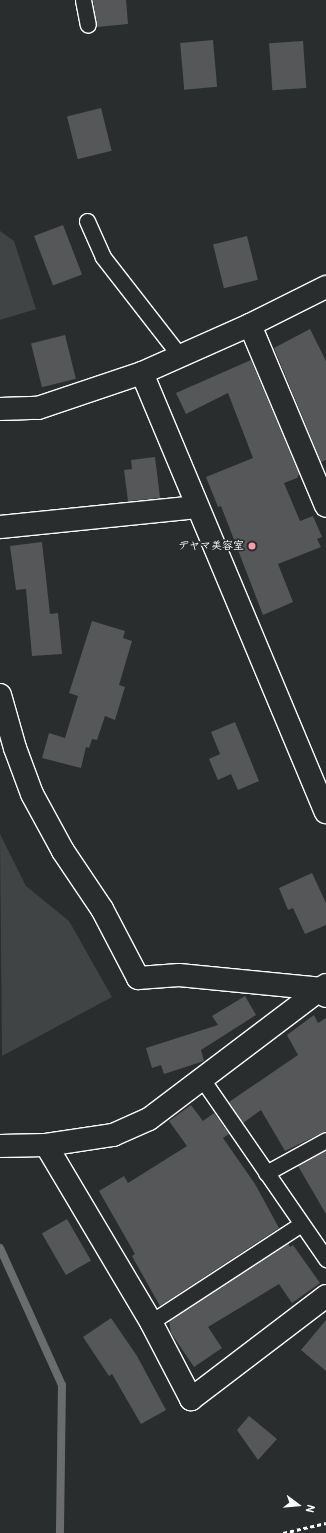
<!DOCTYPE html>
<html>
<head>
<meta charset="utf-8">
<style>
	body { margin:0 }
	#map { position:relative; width:326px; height:1533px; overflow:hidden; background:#2a2d2e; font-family:Pangolin,"Klee One",sans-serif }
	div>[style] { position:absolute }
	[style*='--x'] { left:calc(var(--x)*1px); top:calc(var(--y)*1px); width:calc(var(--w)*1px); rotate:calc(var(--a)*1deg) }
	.green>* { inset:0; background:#414445 }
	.stream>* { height:8px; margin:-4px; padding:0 4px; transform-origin:4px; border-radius:4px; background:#6a6c6d }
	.building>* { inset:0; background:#555758; transform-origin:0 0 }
	.path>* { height:2.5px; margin-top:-1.25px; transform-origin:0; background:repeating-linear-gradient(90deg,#fff 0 4px,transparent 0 7px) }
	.roads { filter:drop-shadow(1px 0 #fff) drop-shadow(-1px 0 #fff) drop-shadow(0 1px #fff) drop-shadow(0 -1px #fff) }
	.service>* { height:15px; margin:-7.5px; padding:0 7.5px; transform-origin:7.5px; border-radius:7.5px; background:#2a2d2e }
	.minor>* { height:22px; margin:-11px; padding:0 11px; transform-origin:11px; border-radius:11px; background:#2a2d2e }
	.dots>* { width:11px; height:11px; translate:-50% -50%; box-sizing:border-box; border:2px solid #2a2d2e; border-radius:50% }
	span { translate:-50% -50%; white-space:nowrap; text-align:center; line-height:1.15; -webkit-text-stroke:3.5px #2a2d2e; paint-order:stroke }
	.poi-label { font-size:11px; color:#fff; font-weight:700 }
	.right { translate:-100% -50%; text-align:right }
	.north { position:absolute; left:278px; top:1485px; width:40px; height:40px; -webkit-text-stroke:3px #2a2d2e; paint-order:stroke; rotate:106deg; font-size:11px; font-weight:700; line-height:16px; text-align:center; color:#fff }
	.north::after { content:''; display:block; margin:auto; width:14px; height:18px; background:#fff; clip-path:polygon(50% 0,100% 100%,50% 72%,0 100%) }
</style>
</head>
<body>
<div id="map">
	<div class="green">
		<div style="clip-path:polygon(0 231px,14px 241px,36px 309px,0 320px)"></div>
		<div style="clip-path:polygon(0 834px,26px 886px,69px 921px,112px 997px,2px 1056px)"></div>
	</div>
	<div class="stream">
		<div style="--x:0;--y:1248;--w:150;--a:65.7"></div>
		<div style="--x:62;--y:1385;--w:148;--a:90.8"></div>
	</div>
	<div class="building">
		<div style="clip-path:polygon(93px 0,126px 0,128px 24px,97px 27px)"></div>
		<div style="left:213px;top:40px;width:47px;height:33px;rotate:85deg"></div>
		<div style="left:303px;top:41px;width:47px;height:34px;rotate:86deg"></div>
		<div style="left:101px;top:108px;width:44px;height:35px;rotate:76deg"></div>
		<div style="left:63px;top:225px;width:53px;height:31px;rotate:69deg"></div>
		<div style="left:247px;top:236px;width:45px;height:35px;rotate:76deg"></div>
		<div style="clip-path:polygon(310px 329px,326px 361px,326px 460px,321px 462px,274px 348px)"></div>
		<div style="left:65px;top:335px;width:45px;height:35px;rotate:76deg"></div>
		<div style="clip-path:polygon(251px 360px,299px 474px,297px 478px,284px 483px,300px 521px,313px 516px,322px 537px,317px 539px,321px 547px,278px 564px,293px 602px,263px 615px,221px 506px,218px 507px,206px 477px,253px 458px,228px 393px,186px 414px,176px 393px)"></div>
		<div style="clip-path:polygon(155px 457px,160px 498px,128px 501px,124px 470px,132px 469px,131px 460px)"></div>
		<div style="clip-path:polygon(42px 542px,50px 614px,58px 613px,62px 654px,32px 656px,26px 589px,16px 590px,10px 546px)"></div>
		<div style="clip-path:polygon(92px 621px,125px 631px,123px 638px,132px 641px,119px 685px,125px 687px,115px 720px,105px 716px,97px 740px,92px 739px,89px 748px,86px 747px,81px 768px,42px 758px,49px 733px,65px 738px,78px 696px,69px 693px)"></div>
		<div style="clip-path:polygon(235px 722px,259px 781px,238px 790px,231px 774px,218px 780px,209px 759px,220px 754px,211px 732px)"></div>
		<div style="clip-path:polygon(312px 873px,326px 903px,326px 925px,305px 934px,293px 908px,288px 910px,279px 888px)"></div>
		<div style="clip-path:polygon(245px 996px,256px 1015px,201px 1050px,204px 1061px,164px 1074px,161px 1065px,152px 1068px,146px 1048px,218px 1025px,212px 1016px)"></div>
		<div style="clip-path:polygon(314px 1015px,318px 1023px,326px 1018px,326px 1131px,285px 1151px,261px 1110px,243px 1123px,229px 1102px,298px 1055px,287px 1035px)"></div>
		<div style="clip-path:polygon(191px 1105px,203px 1121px,214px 1113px,229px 1134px,223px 1138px,255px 1184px,279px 1228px,160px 1306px,132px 1256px,135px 1254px,99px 1191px,124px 1176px,128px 1183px,187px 1146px,169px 1121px)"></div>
		<div style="clip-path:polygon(326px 1150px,326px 1214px,298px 1166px)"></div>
		<div style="left:67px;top:1219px;width:48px;height:29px;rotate:60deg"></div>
		<div style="clip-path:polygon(288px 1243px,290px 1247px,293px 1245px,320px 1283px,292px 1303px,279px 1284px,208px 1327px,222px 1348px,194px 1367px,171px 1333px,169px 1321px)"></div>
		<div style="clip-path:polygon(111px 1318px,137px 1356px,166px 1410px,141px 1424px,112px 1374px,109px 1376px,83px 1337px)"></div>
		<div style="clip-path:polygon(326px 1320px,326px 1371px,301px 1350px)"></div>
		<div style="clip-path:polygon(249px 1416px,277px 1439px,258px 1460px,237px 1430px)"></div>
	</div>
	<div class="path">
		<div style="--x:283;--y:1533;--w:44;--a:-13.1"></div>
	</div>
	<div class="roads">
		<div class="service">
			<div style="--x:83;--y:0;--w:25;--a:79"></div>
			<div style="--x:87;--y:221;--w:39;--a:66"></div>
			<div style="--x:103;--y:257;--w:125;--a:52.1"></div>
			<div style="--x:202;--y:1079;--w:219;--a:55.4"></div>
			<div style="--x:266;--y:1173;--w:68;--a:-28.8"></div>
			<div style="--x:151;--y:1322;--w:178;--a:-33.1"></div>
		</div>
		<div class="minor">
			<div style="--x:250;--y:325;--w:196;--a:67.2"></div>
			<div style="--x:142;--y:373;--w:476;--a:67.3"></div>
			<div style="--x:0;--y:409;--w:38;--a:-2"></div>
			<div style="--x:38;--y:408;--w:110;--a:-18.6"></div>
			<div style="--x:142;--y:373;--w:118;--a:-24"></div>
			<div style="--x:250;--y:325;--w:85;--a:-26.6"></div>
			<div style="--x:0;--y:527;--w:197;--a:-5.8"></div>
			<div style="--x:0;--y:695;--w:55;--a:74.2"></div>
			<div style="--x:15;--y:748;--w:49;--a:69.7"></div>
			<div style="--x:32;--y:794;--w:65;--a:61.5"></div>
			<div style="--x:63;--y:851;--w:70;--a:56.1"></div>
			<div style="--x:102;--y:909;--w:78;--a:62.4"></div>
			<div style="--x:138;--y:978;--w:41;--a:-4.2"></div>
			<div style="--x:179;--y:975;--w:144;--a:5.6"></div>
			<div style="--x:322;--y:989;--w:8;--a:60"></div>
			<div style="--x:46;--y:1145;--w:206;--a:59.3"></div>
			<div style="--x:151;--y:1322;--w:87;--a:62.5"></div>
			<div style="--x:191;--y:1399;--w:170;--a:-37.3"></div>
			<div style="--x:0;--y:1146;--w:46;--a:-1.2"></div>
			<div style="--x:46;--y:1145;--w:68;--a:-8.5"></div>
			<div style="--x:113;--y:1135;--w:39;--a:-24"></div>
			<div style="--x:149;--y:1119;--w:222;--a:-37.1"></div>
		</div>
	</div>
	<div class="dots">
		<div style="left:252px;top:546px;background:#ff9aa2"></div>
	</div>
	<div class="poi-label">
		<span class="right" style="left:244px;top:546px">デヤマ美容室</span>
	</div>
	<div class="north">N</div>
</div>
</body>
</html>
